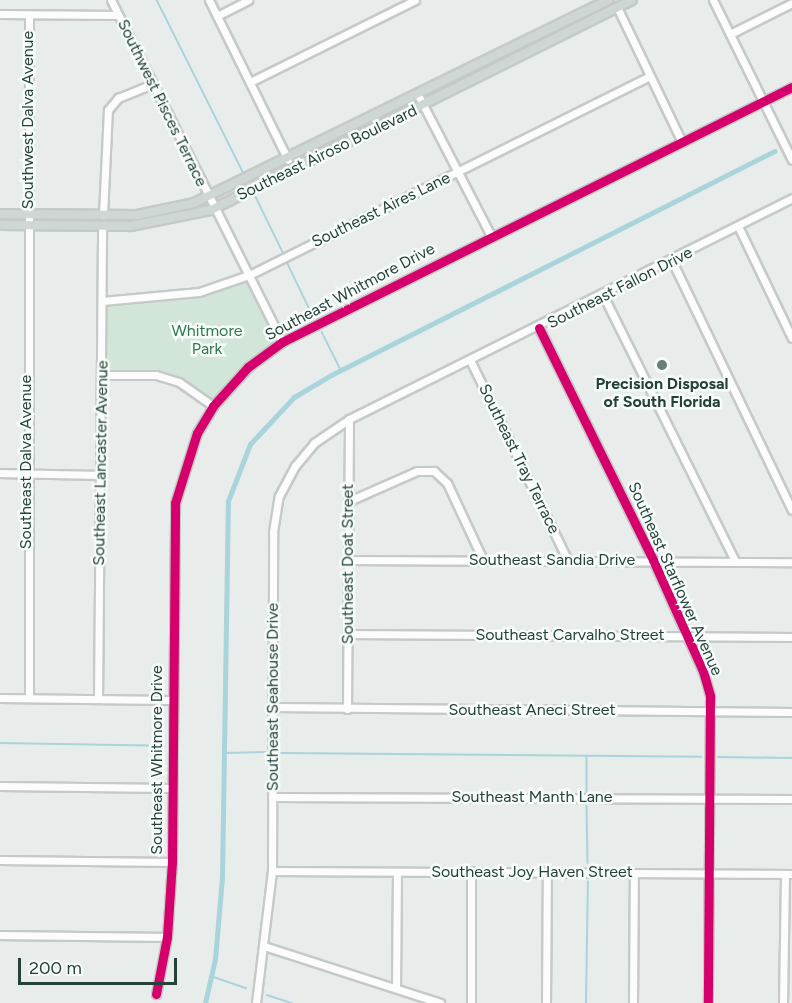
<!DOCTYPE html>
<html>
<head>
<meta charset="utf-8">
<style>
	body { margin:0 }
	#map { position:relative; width:792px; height:1003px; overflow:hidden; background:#e8edeb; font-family:Figtree,sans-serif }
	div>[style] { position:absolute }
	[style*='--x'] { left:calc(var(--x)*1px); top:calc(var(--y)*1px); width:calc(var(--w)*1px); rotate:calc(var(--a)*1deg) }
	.green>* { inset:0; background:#d1e6d8 }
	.stream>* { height:1.5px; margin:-0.75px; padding:0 0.75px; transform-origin:0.75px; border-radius:0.75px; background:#a9d4db }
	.canal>* { height:5px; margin:-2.5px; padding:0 2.5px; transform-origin:2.5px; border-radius:2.5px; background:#a9d4db }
	.roads { filter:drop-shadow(2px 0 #c5cac8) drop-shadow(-2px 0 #c5cac8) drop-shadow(0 2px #c5cac8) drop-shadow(0 -2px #c5cac8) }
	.minor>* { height:7px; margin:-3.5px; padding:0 3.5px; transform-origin:3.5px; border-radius:3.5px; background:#fcfcfc }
	.major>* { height:8px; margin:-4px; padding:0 4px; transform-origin:4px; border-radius:4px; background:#cfd7d5 }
	.cycleway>* { height:9px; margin:-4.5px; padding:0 4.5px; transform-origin:4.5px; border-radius:4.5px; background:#d6006c }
	.dots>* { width:16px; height:16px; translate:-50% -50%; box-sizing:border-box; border:3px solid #f7fbf9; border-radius:50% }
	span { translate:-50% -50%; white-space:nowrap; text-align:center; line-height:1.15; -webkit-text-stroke:5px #f7fbf9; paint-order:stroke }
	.street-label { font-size:16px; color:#24423a }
	.park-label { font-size:16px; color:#2d7a4b }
	.poi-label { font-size:16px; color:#24423a; font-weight:700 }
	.scale { position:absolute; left:18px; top:958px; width:159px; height:27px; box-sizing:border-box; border:3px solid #24423a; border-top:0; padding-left:8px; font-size:18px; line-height:21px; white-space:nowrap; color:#24423a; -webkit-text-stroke:4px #f7fbf9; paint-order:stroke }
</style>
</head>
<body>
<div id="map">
	<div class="green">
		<div style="clip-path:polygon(246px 281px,276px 339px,214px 400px,178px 378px,106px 371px,107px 305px,185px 298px)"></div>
	</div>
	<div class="stream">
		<div style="--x:157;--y:0;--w:192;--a:63.4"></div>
		<div style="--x:256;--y:197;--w:61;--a:63.9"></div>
		<div style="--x:288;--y:264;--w:60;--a:64.3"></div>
		<div style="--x:322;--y:332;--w:42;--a:63.4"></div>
		<div style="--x:0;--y:743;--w:164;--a:1"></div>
		<div style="--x:224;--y:753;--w:41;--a:-1.4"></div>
		<div style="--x:280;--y:753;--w:421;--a:0.5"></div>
		<div style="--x:587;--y:757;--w:35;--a:90"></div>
		<div style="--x:718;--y:757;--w:74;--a:0.8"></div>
		<div style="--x:587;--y:805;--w:58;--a:89"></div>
		<div style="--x:211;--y:976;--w:37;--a:19"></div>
		<div style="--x:267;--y:995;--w:26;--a:18"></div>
		<div style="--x:586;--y:1003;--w:121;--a:-89.1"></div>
	</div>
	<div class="canal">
		<div style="--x:205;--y:1003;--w:45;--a:-77.2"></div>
		<div style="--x:215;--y:959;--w:81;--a:-85.1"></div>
		<div style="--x:222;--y:878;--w:377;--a:-89.1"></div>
		<div style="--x:228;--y:501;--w:61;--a:-68.9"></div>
		<div style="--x:250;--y:444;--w:64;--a:-46.9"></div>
		<div style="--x:294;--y:397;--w:43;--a:-30.7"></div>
		<div style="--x:331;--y:375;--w:497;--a:-26.8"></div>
	</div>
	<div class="roads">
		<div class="minor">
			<div style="--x:111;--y:0;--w:382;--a:63.4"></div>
			<div style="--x:209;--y:0;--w:178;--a:63.7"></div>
			<div style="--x:713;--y:0;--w:178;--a:63.7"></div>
			<div style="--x:617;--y:7;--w:150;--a:64.3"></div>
			<div style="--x:0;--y:14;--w:118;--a:0.5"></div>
			<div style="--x:29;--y:15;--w:683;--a:90"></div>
			<div style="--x:217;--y:16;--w:35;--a:-27"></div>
			<div style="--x:730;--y:34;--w:69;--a:-26.6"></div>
			<div style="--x:250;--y:82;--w:184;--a:-26.4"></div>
			<div style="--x:418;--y:95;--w:159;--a:62.6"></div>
			<div style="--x:103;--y:215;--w:105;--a:-87.3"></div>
			<div style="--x:108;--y:110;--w:16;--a:-50"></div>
			<div style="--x:118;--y:98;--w:38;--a:-22"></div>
			<div style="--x:739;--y:228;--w:122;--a:64.3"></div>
			<div style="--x:672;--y:261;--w:276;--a:64.3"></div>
			<div style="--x:603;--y:295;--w:297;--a:63.6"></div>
			<div style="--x:102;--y:301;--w:97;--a:-5.3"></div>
			<div style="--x:199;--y:292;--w:53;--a:-18.8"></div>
			<div style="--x:249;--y:275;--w:445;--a:-26.4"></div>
			<div style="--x:539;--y:328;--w:258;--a:63.8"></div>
			<div style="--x:653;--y:560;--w:122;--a:65.8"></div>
			<div style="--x:703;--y:671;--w:26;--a:74"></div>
			<div style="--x:710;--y:696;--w:307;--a:90.4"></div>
			<div style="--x:470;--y:360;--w:221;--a:64"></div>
			<div style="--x:102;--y:375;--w:54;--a:0"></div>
			<div style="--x:156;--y:375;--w:24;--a:17"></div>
			<div style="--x:179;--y:382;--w:42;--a:35.2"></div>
			<div style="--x:0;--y:473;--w:100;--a:1.1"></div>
			<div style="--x:349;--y:501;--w:74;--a:-23.8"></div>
			<div style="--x:417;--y:471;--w:17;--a:0"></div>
			<div style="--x:434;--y:471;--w:18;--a:43"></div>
			<div style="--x:447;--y:483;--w:85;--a:64.9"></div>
			<div style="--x:347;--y:560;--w:445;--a:0.3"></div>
			<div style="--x:348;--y:634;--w:444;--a:0.4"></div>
			<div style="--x:0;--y:698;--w:172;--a:0.7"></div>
			<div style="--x:98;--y:699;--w:473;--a:-89.5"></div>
			<div style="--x:273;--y:707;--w:519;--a:0.55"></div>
			<div style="--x:347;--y:709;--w:290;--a:-89.6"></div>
			<div style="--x:0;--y:786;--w:172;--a:0.7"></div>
			<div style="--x:272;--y:797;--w:520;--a:0.22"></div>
			<div style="--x:0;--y:860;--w:172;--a:0.7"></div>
			<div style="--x:272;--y:871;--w:520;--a:0.33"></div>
			<div style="--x:0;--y:935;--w:167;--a:0.7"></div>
			<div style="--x:267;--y:947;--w:182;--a:17.9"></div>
			<div style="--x:396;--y:988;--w:116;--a:-89.5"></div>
			<div style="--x:156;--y:994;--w:58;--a:-79.1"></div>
			<div style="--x:167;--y:937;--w:75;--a:-86.2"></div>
			<div style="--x:172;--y:862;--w:359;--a:-89.5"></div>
			<div style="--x:175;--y:503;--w:73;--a:-72.6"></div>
			<div style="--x:197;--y:433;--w:31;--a:-59"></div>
			<div style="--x:213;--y:406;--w:52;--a:-48.1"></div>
			<div style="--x:248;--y:367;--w:42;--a:-36.3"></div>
			<div style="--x:282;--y:342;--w:570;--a:-26.57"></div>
			<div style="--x:256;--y:1003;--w:133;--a:-83.1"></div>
			<div style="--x:272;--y:871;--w:339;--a:-89.8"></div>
			<div style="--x:273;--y:532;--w:36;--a:-81"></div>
			<div style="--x:279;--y:496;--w:34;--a:-62"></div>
			<div style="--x:295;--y:466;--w:30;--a:-50"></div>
			<div style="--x:314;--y:443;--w:42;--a:-34.4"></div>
			<div style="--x:349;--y:419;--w:495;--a:-26.5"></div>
			<div style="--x:471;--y:1003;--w:132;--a:-90"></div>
			<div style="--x:546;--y:1003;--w:131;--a:-89.6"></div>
			<div style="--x:633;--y:1003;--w:130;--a:-89.6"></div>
			<div style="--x:783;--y:1003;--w:129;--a:-89.1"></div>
		</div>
		<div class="major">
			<div style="--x:0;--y:214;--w:137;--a:0.4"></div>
			<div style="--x:137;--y:215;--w:58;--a:-11.9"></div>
			<div style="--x:194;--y:203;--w:462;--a:-26.1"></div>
			<div style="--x:0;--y:225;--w:131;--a:0.4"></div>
			<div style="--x:131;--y:226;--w:82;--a:-11.3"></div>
			<div style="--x:211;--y:210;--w:470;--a:-26.5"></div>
		</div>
	</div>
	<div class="cycleway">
		<div style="--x:539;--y:328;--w:258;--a:63.8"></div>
		<div style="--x:653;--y:560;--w:122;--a:65.8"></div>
		<div style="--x:703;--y:671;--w:26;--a:74"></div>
		<div style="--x:710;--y:696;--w:307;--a:90.4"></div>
		<div style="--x:156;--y:994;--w:58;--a:-79.1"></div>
		<div style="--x:167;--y:937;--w:75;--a:-86.2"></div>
		<div style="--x:172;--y:862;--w:359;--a:-89.5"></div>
		<div style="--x:175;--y:503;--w:73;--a:-72.6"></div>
		<div style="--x:197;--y:433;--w:31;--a:-59"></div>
		<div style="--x:213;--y:406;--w:52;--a:-48.1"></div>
		<div style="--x:248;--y:367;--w:42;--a:-36.3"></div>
		<div style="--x:282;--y:342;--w:570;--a:-26.57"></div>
	</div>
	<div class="dots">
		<div style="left:662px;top:365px;background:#697e78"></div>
	</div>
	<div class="street-label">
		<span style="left:162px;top:103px;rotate:64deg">Southwest Pisces Terrace</span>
		<span style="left:28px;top:120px;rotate:-90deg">Southwest Dalva Avenue</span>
		<span style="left:327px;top:153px;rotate:-26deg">Southeast Airoso Boulevard</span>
		<span style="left:381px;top:210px;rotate:-26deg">Southeast Aires Lane</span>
		<span style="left:620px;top:288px;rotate:-27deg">Southeast Fallon Drive</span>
		<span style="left:350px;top:292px;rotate:-28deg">Southeast Whitmore Drive</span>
		<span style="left:519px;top:459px;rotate:64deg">Southeast Tray Terrace</span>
		<span style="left:26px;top:462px;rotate:-90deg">Southeast Dalva Avenue</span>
		<span style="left:101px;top:463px;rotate:-89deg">Southeast Lancaster Avenue</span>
		<span style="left:552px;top:560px">Southeast Sandia Drive</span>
		<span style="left:348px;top:564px;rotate:-90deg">Southeast Doat Street</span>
		<span style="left:675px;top:579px;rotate:66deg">Southeast Starflower Avenue</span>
		<span style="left:570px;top:635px">Southeast Carvalho Street</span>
		<span style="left:273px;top:697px;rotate:-90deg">Southeast Seahouse Drive</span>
		<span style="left:532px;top:710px">Southeast Aneci Street</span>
		<span style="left:157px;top:760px;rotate:-90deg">Southeast Whitmore Drive</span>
		<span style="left:532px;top:797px">Southeast Manth Lane</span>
		<span style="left:532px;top:872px">Southeast Joy Haven Street</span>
	</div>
	<div class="park-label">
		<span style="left:207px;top:340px">Whitmore<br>Park</span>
	</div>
	<div class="poi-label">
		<span style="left:662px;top:393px">Precision Disposal<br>of South Florida</span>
	</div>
	<div class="scale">200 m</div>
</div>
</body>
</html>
